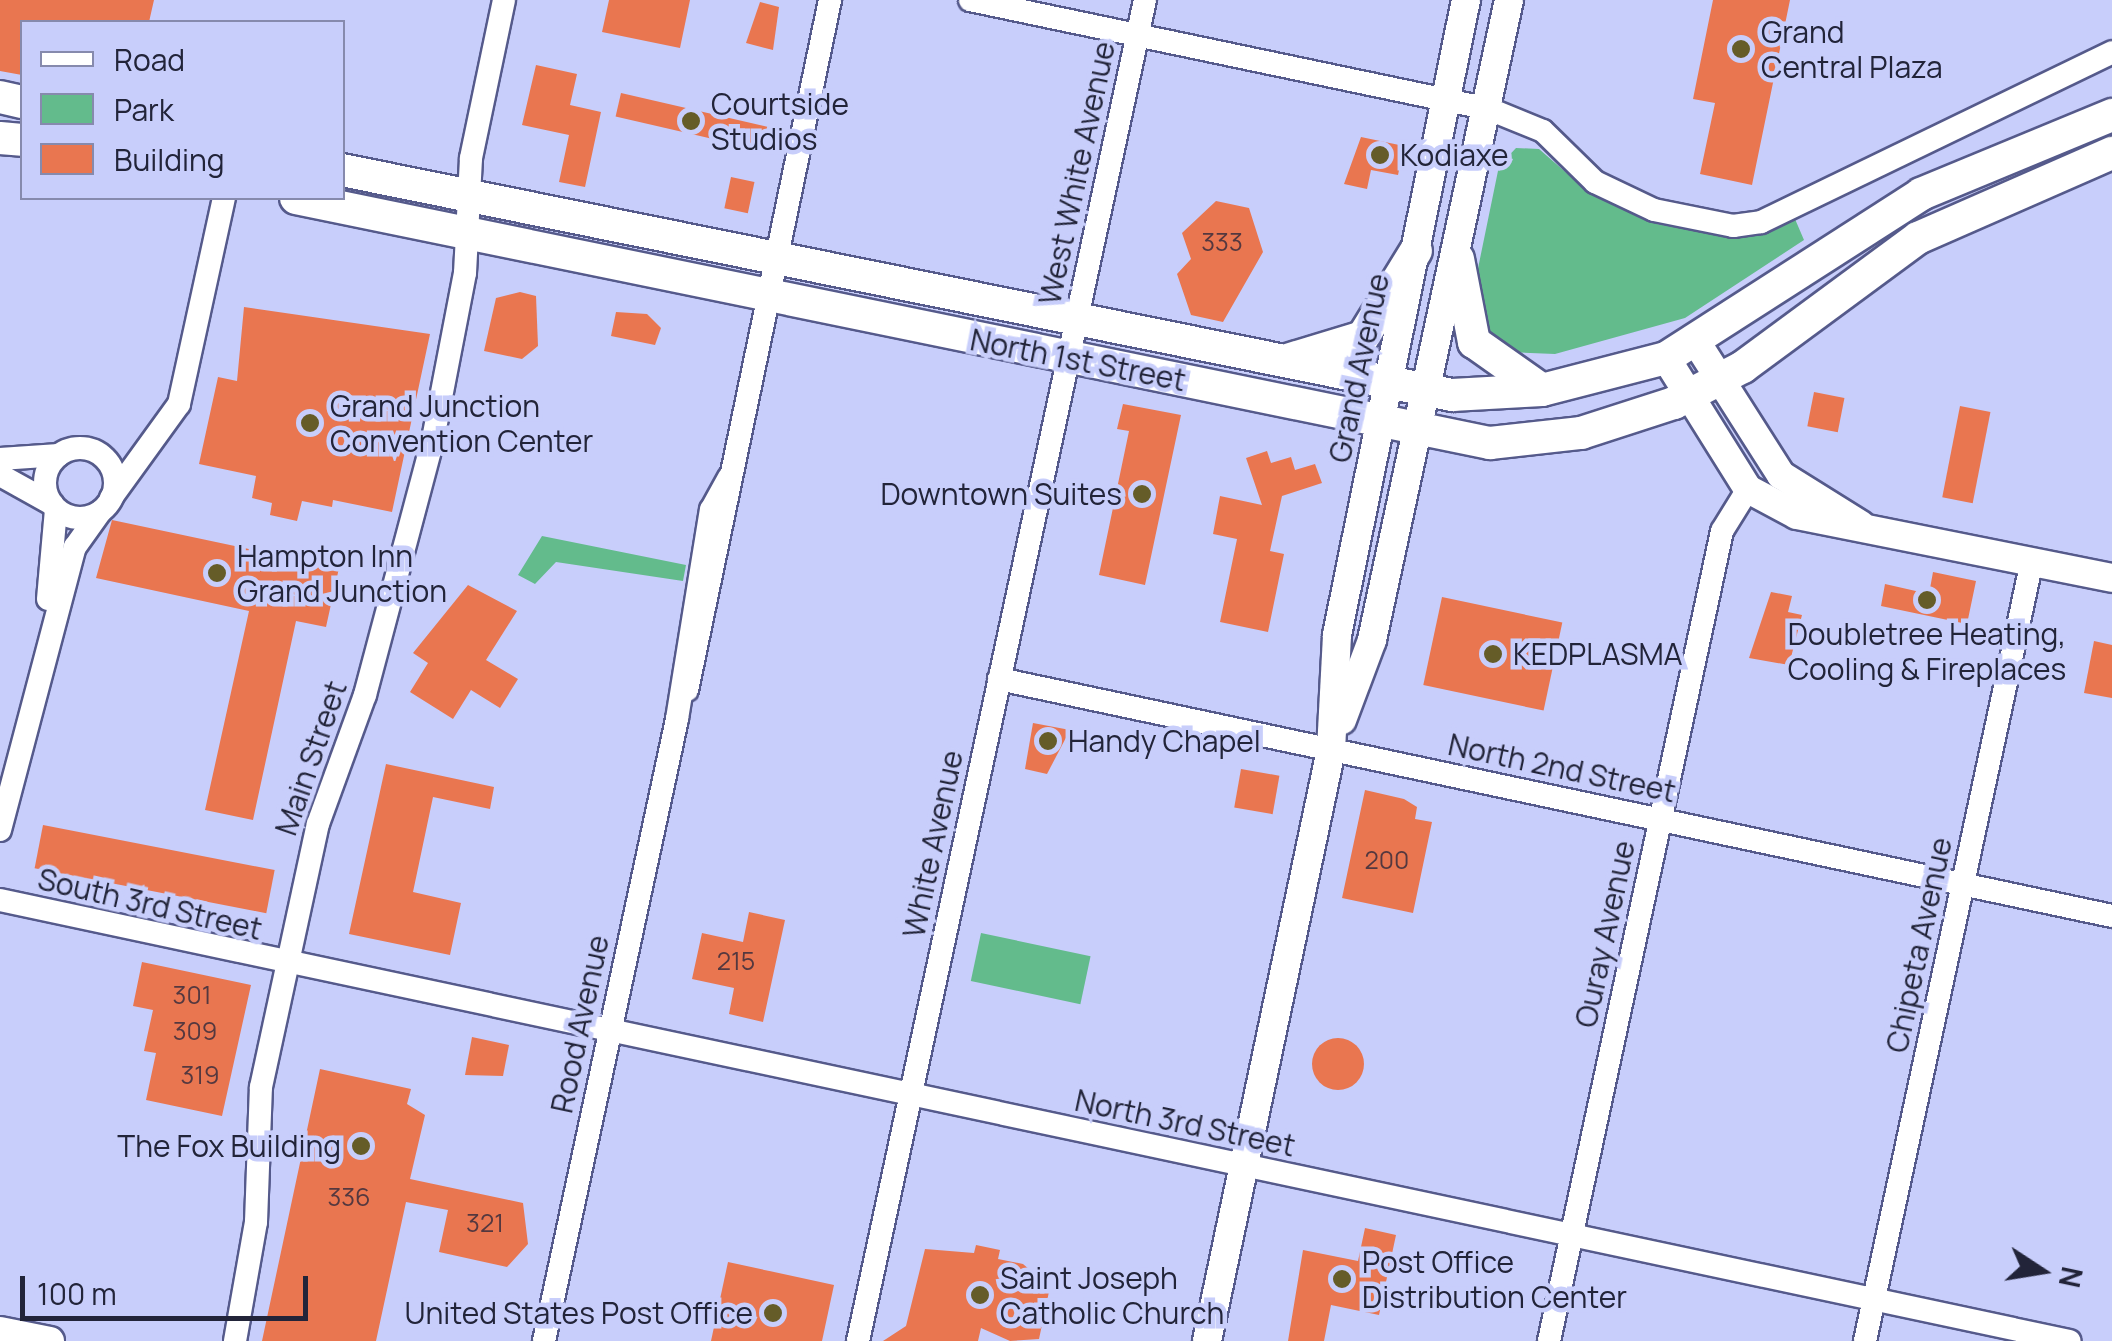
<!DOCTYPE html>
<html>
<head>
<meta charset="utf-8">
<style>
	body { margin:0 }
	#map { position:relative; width:2112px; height:1341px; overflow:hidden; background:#c8cefb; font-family:Manrope,sans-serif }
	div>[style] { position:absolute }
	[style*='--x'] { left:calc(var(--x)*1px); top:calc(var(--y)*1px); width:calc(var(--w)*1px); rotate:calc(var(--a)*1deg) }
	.green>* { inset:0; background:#63bb8c; transform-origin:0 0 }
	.building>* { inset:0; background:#e97650; transform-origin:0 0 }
	.round { border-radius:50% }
	.roads { filter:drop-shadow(2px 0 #555a8b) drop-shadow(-2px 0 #555a8b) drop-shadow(0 2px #555a8b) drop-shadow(0 -2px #555a8b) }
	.minor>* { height:22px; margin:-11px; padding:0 11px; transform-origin:11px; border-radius:11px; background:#fff }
	.minor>.ring { margin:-11px; padding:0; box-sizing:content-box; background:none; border:22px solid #fff; border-radius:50% }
	.major>* { height:28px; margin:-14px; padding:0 14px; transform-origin:14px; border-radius:14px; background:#fff }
	.highway>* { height:32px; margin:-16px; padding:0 16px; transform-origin:16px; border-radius:16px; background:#fff }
	.dots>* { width:28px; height:28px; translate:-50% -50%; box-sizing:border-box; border:5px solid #c8cefb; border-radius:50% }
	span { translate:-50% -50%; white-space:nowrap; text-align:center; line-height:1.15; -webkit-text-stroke:9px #c8cefb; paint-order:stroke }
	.number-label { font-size:25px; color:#54383f }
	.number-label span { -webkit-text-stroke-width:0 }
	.poi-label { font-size:30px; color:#222439 }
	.left { translate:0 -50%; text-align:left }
	.right { translate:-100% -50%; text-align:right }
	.street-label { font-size:30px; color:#222439 }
	.legend { position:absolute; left:20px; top:20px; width:325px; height:180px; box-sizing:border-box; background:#c8cefb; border:2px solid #868aad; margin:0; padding:12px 18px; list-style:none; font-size:30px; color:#222439 }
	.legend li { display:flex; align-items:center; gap:20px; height:50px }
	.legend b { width:50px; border:2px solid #868aad }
	.north { position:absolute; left:1992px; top:1221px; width:100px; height:100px; -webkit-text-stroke:8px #c8cefb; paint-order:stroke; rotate:102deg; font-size:28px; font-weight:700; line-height:40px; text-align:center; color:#222439 }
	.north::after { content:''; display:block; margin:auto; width:35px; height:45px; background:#222439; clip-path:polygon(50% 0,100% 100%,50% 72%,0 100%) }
	.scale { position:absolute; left:20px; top:1276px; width:288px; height:45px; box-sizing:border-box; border:5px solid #222439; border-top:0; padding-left:12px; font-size:30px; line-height:35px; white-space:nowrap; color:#222439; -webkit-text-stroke:8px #c8cefb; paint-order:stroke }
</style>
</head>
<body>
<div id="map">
	<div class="green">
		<div style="clip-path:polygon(1516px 148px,1539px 149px,1592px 195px,1657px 224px,1734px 238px,1795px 219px,1804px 240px,1685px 318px,1555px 354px,1509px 352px,1487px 338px,1475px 283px,1499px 166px)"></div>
		<div style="clip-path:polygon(542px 536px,686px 565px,683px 581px,556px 562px,535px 584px,518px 575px)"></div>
		<div style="left:981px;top:933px;width:112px;height:49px;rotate:12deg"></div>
	</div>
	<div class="building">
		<div style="clip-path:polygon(0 0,154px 0,149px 22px,22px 22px,22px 75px,0 71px)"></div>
		<div style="clip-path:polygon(609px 0,690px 0,680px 48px,602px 32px)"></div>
		<div style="clip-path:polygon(1713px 0,1790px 0,1752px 185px,1700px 174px,1715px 103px,1693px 99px)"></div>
		<div style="clip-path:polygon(760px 2px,779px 7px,773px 50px,746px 43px)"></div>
		<div style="clip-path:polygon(536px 65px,577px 74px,570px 105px,601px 112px,585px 187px,559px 182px,569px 135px,522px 125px)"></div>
		<div style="left:621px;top:93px;width:150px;height:24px;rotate:13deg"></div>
		<div style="clip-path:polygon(1361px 137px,1404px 146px,1398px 175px,1371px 170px,1367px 189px,1344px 184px)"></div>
		<div style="left:731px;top:177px;width:24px;height:32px;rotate:12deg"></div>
		<div style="clip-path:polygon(1216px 201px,1249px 208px,1263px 252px,1223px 322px,1191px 315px,1177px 274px,1191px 259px,1182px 233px)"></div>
		<div style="clip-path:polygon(520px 292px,536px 296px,538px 346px,522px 359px,484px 351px,496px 298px)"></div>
		<div style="clip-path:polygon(244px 307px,430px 334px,392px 512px,333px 500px,332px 507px,302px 501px,297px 521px,270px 515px,272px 503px,252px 498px,256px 476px,199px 464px,218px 377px,237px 381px)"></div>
		<div style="clip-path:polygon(616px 312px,647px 314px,661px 328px,655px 345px,611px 336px)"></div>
		<div style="left:1814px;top:392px;width:31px;height:35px;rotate:11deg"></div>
		<div style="clip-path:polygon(1123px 404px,1181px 415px,1145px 585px,1099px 575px,1129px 431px,1117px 429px)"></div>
		<div style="left:1960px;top:406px;width:31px;height:93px;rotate:11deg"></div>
		<div style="clip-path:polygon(1267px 451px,1271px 463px,1291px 457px,1295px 470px,1315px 464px,1322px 483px,1282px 496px,1270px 551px,1284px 554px,1268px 632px,1220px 622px,1237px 539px,1213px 534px,1220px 496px,1262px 505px,1246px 458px)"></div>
		<div style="clip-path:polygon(112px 520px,339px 568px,326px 627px,296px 621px,253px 820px,205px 810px,249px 611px,96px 578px)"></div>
		<div style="clip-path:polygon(1933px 572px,1976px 581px,1967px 624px,1881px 606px,1885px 584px,1929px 594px)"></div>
		<div style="clip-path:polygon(468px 585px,517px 611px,486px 660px,518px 679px,500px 708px,471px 690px,453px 719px,410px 692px,428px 663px,413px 653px)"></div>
		<div style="clip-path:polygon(1771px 592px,1792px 596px,1788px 612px,1802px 615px,1789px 665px,1749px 658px)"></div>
		<div style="left:1442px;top:597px;width:123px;height:90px;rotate:12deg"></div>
		<div style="clip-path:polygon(2094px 641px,2112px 645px,2112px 698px,2084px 693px)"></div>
		<div style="clip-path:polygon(1033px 723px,1070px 730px,1047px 774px,1025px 769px)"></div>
		<div style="clip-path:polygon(386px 764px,494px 787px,490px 809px,433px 797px,413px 892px,461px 903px,450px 955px,349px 934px)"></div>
		<div style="left:1241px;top:769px;width:39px;height:39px;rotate:10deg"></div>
		<div style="clip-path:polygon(1365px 790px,1404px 799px,1417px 807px,1415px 819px,1432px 822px,1413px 913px,1342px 898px)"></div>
		<div style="left:43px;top:825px;width:236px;height:44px;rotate:11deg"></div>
		<div style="clip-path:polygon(749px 912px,785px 920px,763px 1022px,729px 1014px,734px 988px,692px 979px,702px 933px,743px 942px)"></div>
		<div style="clip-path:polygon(142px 962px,251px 985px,222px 1116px,146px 1100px,156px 1053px,144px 1051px,153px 1010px,133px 1006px)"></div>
		<div style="clip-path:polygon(472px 1037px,509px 1045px,503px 1076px,465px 1075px)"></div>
		<div class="round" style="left:1312px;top:1038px;width:52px;height:52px"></div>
		<div style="clip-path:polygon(320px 1069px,411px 1089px,407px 1104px,425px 1115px,410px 1179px,523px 1203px,528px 1244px,507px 1267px,439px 1252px,448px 1210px,406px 1202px,376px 1341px,262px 1341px)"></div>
		<div style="clip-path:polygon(1365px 1228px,1396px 1235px,1379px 1315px,1331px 1305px,1324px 1341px,1288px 1341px,1303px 1250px,1358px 1261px)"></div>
		<div style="clip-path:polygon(976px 1245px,1000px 1250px,998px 1259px,1023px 1264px,1050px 1287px,1039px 1339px,1010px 1341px,981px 1328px,978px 1341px,883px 1341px,906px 1326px,925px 1249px,974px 1253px)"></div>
		<div style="clip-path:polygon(728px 1262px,834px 1285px,822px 1341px,711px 1341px)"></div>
	</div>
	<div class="roads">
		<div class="minor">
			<div style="--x:970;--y:0;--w:530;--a:11.86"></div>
			<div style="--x:1489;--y:109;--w:58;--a:22.2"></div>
			<div style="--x:1543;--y:131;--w:73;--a:44.4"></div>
			<div style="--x:1595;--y:182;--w:65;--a:25.4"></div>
			<div style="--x:1654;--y:210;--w:81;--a:11.4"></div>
			<div style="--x:1733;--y:226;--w:28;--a:-8"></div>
			<div style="--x:1761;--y:222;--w:390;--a:-25.8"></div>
			<div class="ring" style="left:45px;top:448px;width:48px;height:48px"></div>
			<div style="--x:0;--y:459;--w:59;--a:-3.9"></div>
			<div style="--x:0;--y:475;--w:60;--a:29.1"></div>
			<div style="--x:111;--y:498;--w:116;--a:-54.1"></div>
			<div style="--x:179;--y:404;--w:211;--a:-77.7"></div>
			<div style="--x:48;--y:599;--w:90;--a:-84.9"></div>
			<div style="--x:999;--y:679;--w:1138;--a:12.02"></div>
			<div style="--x:687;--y:690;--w:705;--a:-78.29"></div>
			<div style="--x:0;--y:830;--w:293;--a:-75.2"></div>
			<div style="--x:75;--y:547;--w:43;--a:-54.5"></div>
			<div style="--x:0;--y:900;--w:2116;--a:12.03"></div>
			<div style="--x:235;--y:1341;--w:121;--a:-80"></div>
			<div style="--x:256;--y:1222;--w:135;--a:-87.9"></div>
			<div style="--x:261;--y:1087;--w:269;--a:-77.8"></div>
			<div style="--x:318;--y:824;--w:137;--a:-70"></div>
			<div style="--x:365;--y:695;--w:265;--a:-75.1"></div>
			<div style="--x:433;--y:439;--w:169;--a:-79.1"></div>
			<div style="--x:465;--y:273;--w:115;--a:-87"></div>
			<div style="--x:471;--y:158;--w:161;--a:-78.2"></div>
			<div style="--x:544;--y:1341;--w:636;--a:-77.93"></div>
			<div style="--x:677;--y:719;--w:212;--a:-80.8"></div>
			<div style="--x:711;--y:510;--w:37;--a:-61"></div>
			<div style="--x:858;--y:1341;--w:1371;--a:-77.92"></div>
			<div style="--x:1549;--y:1341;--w:828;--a:-77.94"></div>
			<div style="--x:1722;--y:531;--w:49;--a:-58.2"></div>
			<div style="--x:1865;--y:1341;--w:798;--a:-77.92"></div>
		</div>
		<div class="major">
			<div style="--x:1695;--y:340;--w:160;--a:57.5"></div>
			<div style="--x:1781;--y:475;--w:94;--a:32"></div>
			<div style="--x:1666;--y:358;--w:155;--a:58"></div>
			<div style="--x:1748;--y:489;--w:55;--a:28"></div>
			<div style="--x:1797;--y:515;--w:321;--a:11.3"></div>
			<div style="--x:1342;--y:720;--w:85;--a:-69.4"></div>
			<div style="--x:1372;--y:640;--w:654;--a:-77.92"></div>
			<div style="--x:0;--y:1331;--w:51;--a:11.3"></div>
			<div style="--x:1207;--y:1341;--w:604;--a:-78.15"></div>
			<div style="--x:1331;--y:750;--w:115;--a:-87"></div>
			<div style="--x:1337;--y:635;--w:648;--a:-78.52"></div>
		</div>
		<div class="highway">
			<div style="--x:0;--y:97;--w:23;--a:13"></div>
			<div style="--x:0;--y:138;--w:22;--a:5"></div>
			<div style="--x:342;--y:170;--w:1133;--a:11.46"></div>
			<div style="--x:1452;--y:395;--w:90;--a:-3.2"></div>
			<div style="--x:1542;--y:390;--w:128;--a:-14.5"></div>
			<div style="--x:1666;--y:358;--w:303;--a:-32.7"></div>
			<div style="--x:1921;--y:194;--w:207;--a:-22.5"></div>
			<div style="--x:296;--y:198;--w:1219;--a:11.6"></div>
			<div style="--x:1490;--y:443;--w:92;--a:-6.3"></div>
			<div style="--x:1581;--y:433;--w:98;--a:-17.9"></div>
			<div style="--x:1674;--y:403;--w:78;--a:-27.6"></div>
			<div style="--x:1743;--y:367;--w:217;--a:-36.4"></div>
			<div style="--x:1918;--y:238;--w:212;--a:-23.7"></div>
			<div style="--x:1458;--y:259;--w:85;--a:79.1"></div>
			<div style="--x:1474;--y:342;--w:83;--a:35.2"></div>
			<div style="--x:1287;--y:360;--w:79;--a:-16.8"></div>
			<div style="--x:1363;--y:337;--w:101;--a:-58.4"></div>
		</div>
	</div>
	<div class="dots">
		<div style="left:1741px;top:49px;background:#655c28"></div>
		<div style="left:691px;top:121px;background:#655c28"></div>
		<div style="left:1380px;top:155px;background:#655c28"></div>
		<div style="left:310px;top:423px;background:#655c28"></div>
		<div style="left:1142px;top:494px;background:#655c28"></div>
		<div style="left:217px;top:573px;background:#655c28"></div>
		<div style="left:1927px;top:600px;background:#655c28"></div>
		<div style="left:1493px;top:654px;background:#655c28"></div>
		<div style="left:1048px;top:741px;background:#655c28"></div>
		<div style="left:361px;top:1146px;background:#655c28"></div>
		<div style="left:1342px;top:1279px;background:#655c28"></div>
		<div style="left:980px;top:1295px;background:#655c28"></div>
		<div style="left:773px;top:1313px;background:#655c28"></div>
	</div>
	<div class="number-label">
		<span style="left:1222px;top:242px">333</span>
		<span style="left:1387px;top:860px">200</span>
		<span style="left:736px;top:961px">215</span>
		<span style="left:192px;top:995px">301</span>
		<span style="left:195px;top:1031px">309</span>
		<span style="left:200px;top:1075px">319</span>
		<span style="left:349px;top:1197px">336</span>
		<span style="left:485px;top:1223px">321</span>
	</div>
	<div class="poi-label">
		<span class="left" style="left:1761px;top:49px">Grand<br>Central Plaza</span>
		<span class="left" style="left:711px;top:121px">Courtside<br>Studios</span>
		<span class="left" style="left:1400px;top:155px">Kodiaxe</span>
		<span class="left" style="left:330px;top:423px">Grand Junction<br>Convention Center</span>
		<span class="right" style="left:1122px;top:494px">Downtown Suites</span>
		<span class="left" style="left:237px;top:573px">Hampton Inn<br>Grand Junction</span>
		<span style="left:1927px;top:651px">Doubletree Heating,<br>Cooling &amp; Fireplaces</span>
		<span class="left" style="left:1513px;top:654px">KEDPLASMA</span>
		<span class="left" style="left:1068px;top:741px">Handy Chapel</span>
		<span class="right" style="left:341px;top:1146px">The Fox Building</span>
		<span class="left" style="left:1362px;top:1279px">Post Office<br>Distribution Center</span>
		<span class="left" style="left:1000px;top:1295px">Saint Joseph<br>Catholic Church</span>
		<span class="right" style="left:753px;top:1313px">United States Post Office</span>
	</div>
	<div class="street-label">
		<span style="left:1077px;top:173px;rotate:-78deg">West White Avenue</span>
		<span style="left:1078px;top:360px;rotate:11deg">North 1st Street</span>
		<span style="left:1359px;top:368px;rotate:-78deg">Grand Avenue</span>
		<span style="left:311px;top:758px;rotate:-71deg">Main Street</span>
		<span style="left:1562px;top:768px;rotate:12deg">North 2nd Street</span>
		<span style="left:933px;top:844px;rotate:-78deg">White Avenue</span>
		<span style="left:150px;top:904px;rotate:13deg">South 3rd Street</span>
		<span style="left:1605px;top:934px;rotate:-78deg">Ouray Avenue</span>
		<span style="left:1919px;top:945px;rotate:-78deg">Chipeta Avenue</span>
		<span style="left:580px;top:1024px;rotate:-78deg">Rood Avenue</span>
		<span style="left:1185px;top:1123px;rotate:12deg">North 3rd Street</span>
	</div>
	<ul class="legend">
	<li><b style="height:12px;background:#fff"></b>Road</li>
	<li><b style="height:28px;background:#63bb8c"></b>Park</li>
	<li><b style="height:28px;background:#e97650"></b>Building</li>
	</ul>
	<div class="north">N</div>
	<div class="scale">100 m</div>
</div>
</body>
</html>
